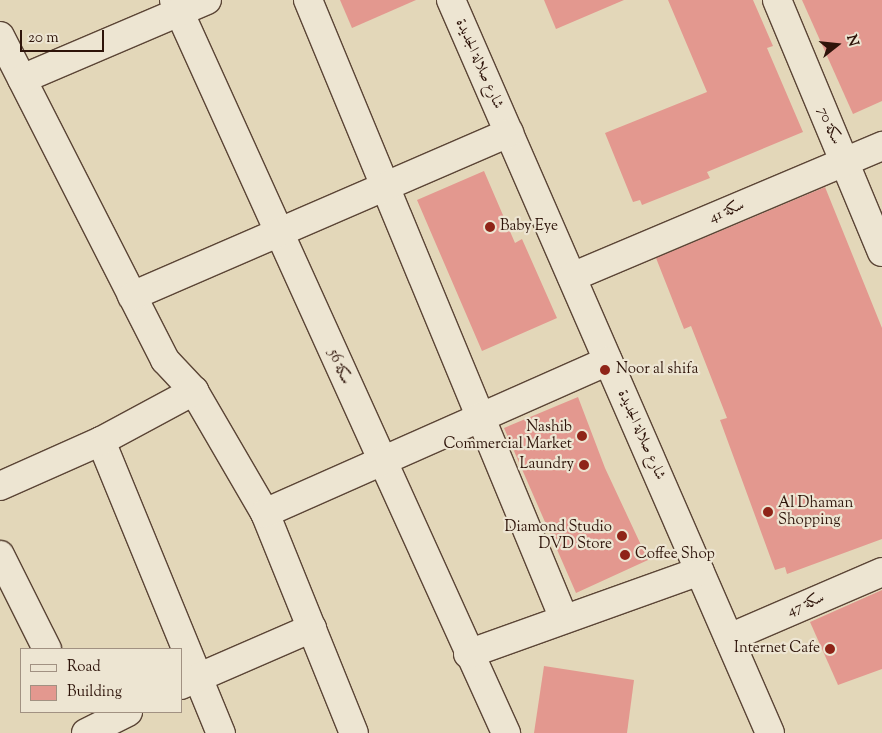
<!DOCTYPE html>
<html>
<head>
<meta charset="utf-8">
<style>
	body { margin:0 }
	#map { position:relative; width:882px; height:733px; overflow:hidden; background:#e3d7b9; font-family:"Sorts Mill Goudy",Amiri,serif }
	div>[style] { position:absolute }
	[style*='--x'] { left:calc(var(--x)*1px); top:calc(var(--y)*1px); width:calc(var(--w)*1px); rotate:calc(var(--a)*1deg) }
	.building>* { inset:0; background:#e3988f }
	.roads { filter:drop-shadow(1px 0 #5b4536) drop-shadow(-1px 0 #5b4536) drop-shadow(0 1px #5b4536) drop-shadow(0 -1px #5b4536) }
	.minor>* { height:28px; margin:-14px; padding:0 14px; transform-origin:14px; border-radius:14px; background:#ede5d2 }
	.dots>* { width:14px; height:14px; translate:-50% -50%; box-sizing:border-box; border:2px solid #ede5d2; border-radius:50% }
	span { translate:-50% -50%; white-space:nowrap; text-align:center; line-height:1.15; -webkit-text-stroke:4.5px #ede5d2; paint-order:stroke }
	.street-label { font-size:15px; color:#2e140a }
	.poi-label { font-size:15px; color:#2e140a }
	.left { translate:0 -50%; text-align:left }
	.right { translate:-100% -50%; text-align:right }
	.legend { position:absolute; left:20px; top:648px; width:162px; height:65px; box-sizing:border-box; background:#ede5d2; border:1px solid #a19182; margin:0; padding:6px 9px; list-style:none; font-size:15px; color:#2e140a }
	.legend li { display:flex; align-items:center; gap:10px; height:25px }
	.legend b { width:25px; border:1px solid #a19182 }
	.north { position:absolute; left:812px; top:20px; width:50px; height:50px; -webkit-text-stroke:4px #ede5d2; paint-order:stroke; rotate:74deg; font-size:14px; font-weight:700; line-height:20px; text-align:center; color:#2e140a }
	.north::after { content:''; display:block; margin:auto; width:18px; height:22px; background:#2e140a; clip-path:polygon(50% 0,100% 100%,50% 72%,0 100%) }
	.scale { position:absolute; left:20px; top:30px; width:84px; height:22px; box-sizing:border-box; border:2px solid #2e140a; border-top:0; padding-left:6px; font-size:15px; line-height:18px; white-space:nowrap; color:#2e140a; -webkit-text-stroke:4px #ede5d2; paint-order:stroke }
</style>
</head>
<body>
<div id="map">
	<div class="building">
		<div style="clip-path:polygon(340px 0,416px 0,352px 28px)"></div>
		<div style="clip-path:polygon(544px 0,624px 0,556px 29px)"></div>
		<div style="clip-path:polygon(668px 0,753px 0,773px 46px,767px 48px,803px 132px,707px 172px,710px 178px,642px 205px,640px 200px,633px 202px,605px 133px,707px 92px)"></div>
		<div style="clip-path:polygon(802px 0,882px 0,882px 101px,853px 114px)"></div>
		<div style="clip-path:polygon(484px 171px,515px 243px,522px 239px,557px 318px,482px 351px,417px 200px)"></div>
		<div style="clip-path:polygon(825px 187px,882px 328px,882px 539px,787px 574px,785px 567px,775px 570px,720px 420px,727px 418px,691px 326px,684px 329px,656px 258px)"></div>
		<div style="clip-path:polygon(578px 397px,605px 468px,648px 560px,576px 593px,504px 428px)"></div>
		<div style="clip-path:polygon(882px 590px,882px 669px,838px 685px,810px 622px)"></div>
		<div style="clip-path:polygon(544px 666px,634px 680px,627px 733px,534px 733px)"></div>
	</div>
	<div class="roads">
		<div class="minor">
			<div style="--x:174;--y:0;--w:805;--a:65.63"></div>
			<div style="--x:308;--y:0;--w:670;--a:67.53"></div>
			<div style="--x:451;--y:0;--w:799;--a:66.48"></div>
			<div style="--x:777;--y:0;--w:273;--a:67.4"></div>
			<div style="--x:0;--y:36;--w:364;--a:63"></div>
			<div style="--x:165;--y:360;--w:42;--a:46.9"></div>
			<div style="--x:194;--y:391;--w:141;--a:59.8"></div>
			<div style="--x:265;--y:513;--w:237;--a:68"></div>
			<div style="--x:22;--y:79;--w:201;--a:-23.1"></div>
			<div style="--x:572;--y:277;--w:337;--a:-22.9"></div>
			<div style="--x:132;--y:296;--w:411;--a:-23.4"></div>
			<div style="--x:101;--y:441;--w:316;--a:67.7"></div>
			<div style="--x:0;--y:486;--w:111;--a:-24"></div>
			<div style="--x:101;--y:441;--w:106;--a:-28.3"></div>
			<div style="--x:265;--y:513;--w:375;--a:-23.9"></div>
			<div style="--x:0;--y:555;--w:105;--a:63.4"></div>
			<div style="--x:729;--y:638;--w:167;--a:-23.3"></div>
			<div style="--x:468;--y:654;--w:246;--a:-19.7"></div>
			<div style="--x:181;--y:685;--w:143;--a:-23.5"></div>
			<div style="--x:86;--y:733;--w:47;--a:-26.6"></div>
		</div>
	</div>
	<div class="dots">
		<div style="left:490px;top:227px;background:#8f2418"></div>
		<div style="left:605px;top:370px;background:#8f2418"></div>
		<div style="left:582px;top:436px;background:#8f2418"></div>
		<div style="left:584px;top:465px;background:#8f2418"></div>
		<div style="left:768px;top:512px;background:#8f2418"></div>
		<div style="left:622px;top:536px;background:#8f2418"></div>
		<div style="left:625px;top:555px;background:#8f2418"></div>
		<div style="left:830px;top:649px;background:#8f2418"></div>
	</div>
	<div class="street-label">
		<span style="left:479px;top:64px;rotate:66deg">شارع صلالة الجديدة</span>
		<span style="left:829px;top:126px;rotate:67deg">سكة 70</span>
		<span style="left:727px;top:212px;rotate:-23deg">سكة 41</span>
		<span style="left:339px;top:367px;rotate:66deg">سكة 56</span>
		<span style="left:641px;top:435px;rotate:66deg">شارع صلالة الجديدة</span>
		<span style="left:806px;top:605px;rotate:-23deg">سكة 47</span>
	</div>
	<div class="poi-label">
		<span class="left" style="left:500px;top:227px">Baby Eye</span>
		<span class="left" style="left:616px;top:370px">Noor al shifa</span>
		<span class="right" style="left:572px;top:436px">Nashib<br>Commercial Market</span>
		<span class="right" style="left:574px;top:465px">Laundry</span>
		<span class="left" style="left:778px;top:512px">Al Dhaman<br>Shopping</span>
		<span class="right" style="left:612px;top:536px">Diamond Studio<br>DVD Store</span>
		<span class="left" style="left:635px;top:555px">Coffee Shop</span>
		<span class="right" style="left:820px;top:649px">Internet Cafe</span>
	</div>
	<ul class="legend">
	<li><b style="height:6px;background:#ede5d2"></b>Road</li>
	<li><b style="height:14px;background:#e3988f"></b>Building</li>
	</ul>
	<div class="north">N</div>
	<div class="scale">20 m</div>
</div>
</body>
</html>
